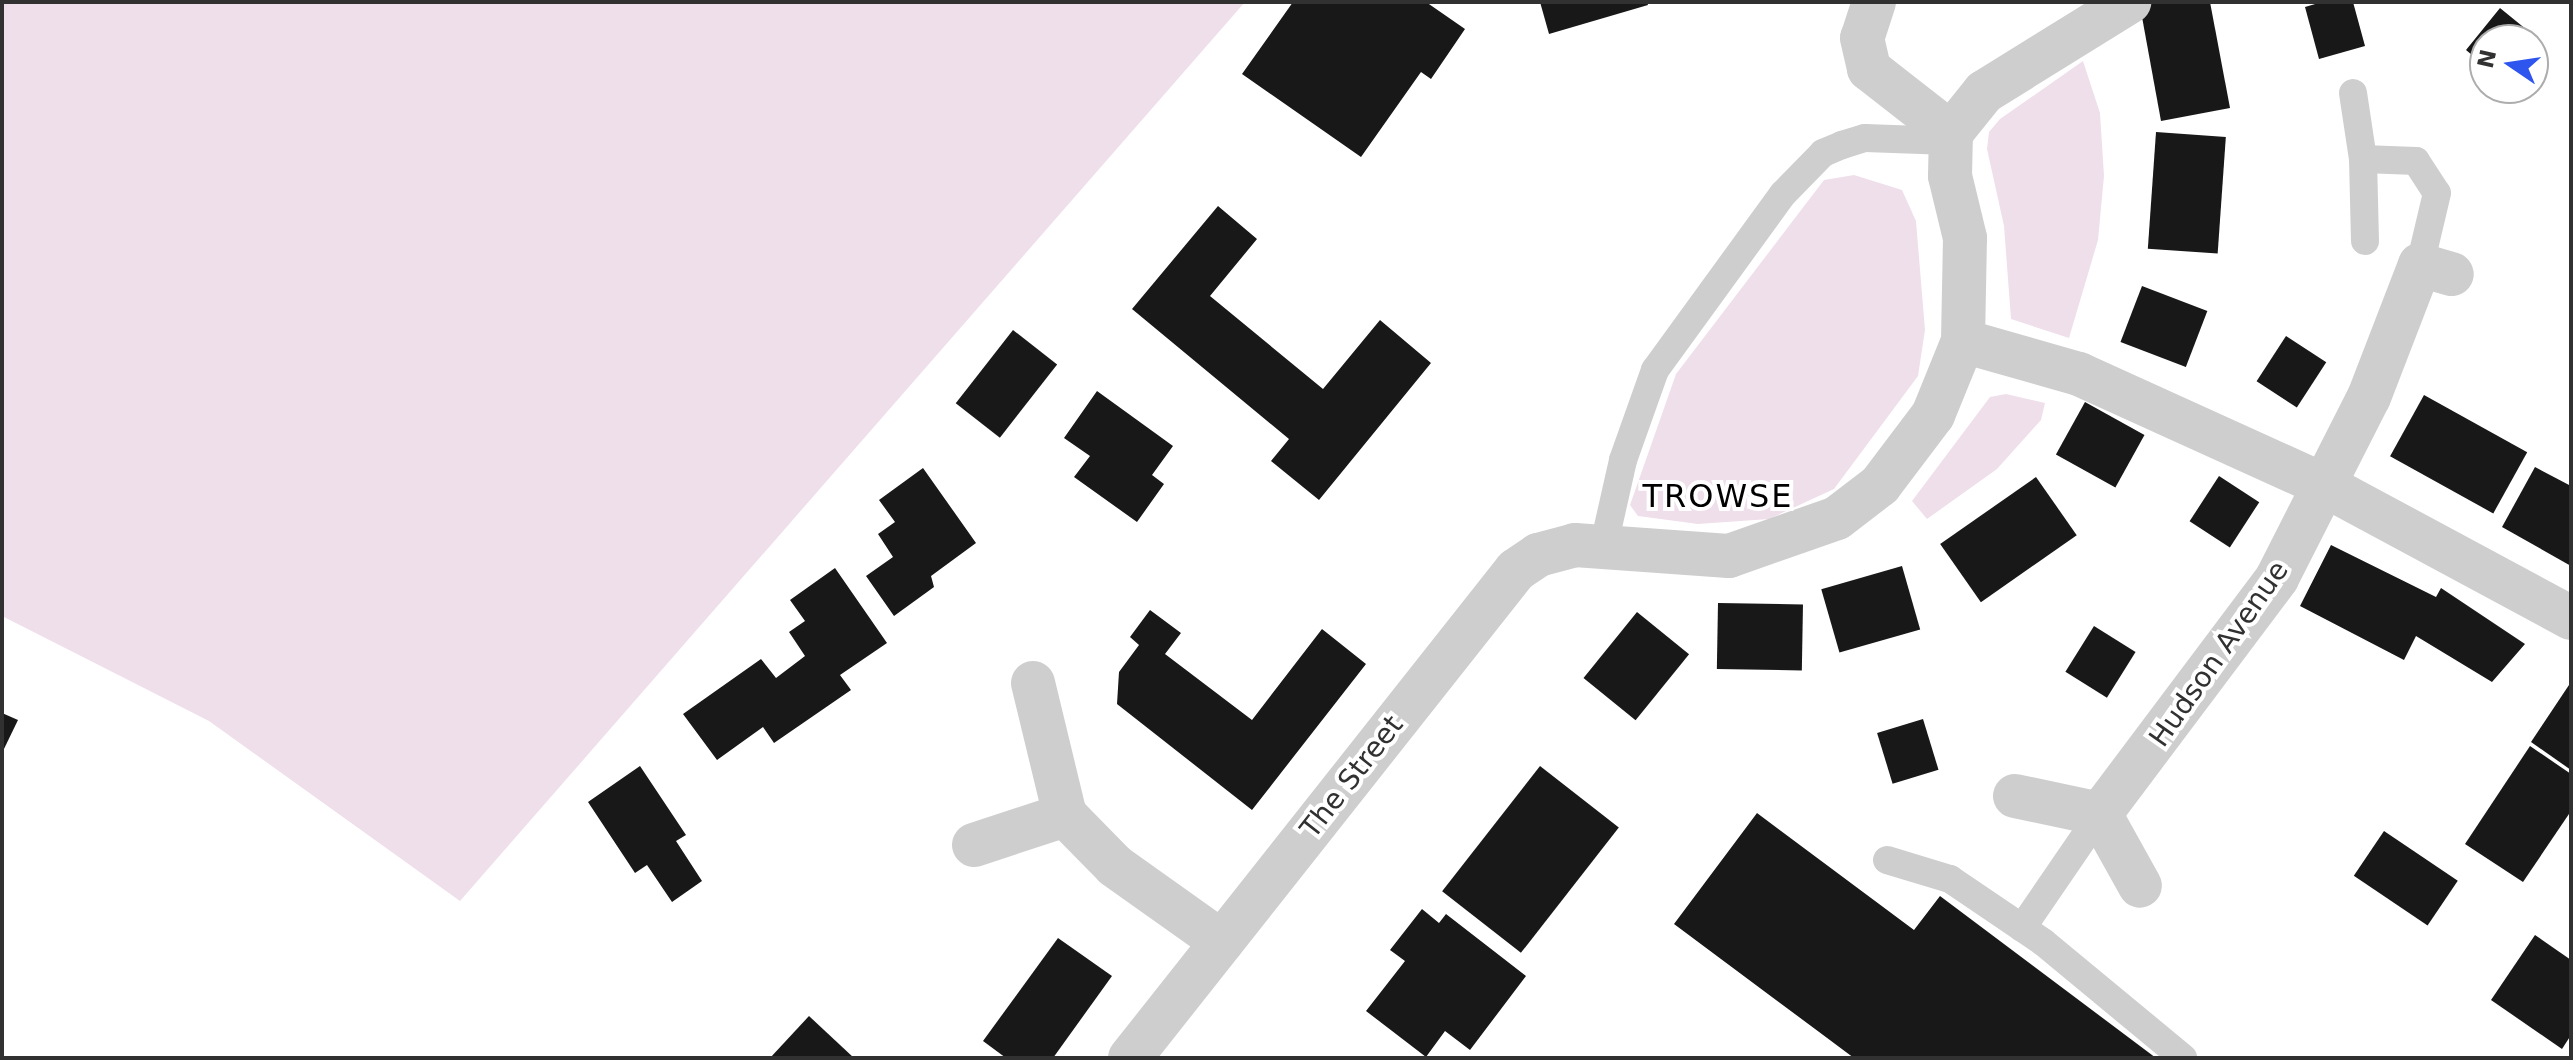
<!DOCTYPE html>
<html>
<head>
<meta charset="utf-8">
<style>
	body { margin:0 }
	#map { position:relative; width:2573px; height:1060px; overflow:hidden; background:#fff; font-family:"DejaVu Sans",sans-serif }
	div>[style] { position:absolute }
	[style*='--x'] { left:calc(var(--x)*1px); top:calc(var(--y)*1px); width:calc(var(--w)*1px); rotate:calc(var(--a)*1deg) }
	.green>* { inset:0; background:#efdfea }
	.building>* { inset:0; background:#181818; transform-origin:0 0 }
	.lane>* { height:28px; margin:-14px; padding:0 14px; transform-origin:14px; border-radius:14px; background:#cecece }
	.street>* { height:44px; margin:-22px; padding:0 22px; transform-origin:22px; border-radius:22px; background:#cecece }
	span { translate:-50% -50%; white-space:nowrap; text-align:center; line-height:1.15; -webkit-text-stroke:8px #fff; paint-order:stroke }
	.street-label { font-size:28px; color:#313131 }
	.quarter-label { font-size:32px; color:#000; letter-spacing:2px }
	.frame { position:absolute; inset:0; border:4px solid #313131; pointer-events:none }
	.north { position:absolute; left:2469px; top:24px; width:80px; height:80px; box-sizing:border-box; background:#fff; border:2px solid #adadad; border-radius:50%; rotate:283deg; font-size:22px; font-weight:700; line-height:32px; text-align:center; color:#313131 }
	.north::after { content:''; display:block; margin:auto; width:28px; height:36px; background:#2e56ee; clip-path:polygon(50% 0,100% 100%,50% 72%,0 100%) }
</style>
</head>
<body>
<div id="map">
	<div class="green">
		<div style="clip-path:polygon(2px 2px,1245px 2px,460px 901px,209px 721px,2px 616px)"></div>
		<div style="clip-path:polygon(2083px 61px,2100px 113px,2104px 176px,2098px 240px,2069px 338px,2011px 319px,2004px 226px,1987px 149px,1989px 132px,2000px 119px)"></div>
		<div style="clip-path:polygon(1854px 175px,1902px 190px,1916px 221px,1925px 330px,1918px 376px,1834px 489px,1769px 519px,1698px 524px,1638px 516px,1630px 505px,1676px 374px,1824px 180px)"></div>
		<div style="clip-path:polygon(2006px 394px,2045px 403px,2041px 420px,1997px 469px,1927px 519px,1912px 501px,1990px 397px)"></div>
	</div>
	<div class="building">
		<div style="clip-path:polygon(1293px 2px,1426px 2px,1465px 29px,1431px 79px,1421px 72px,1361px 157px,1242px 74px)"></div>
		<div style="clip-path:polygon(1540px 2px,1647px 2px,1648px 5px,1549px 34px)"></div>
		<div style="clip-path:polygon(2162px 2px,2210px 2px,2230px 108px,2161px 121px,2140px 6px)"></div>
		<div style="clip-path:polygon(2322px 2px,2353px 2px,2365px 46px,2319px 59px,2305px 7px)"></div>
		<div style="clip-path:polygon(2500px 8px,2538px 39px,2533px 44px,2485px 40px,2485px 66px,2466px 50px)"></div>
		<div style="left:2156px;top:132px;width:70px;height:117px;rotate:4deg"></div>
		<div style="clip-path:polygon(1218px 206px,1257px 239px,1210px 296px,1323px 389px,1380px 320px,1431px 363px,1319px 500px,1271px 461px,1289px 439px,1132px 309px)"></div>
		<div style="left:2142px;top:286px;width:70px;height:60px;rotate:21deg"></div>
		<div style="left:1013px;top:330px;width:56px;height:93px;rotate:38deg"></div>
		<div style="left:2286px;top:336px;width:48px;height:54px;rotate:33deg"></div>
		<div style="clip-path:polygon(1097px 391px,1173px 446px,1152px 475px,1164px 484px,1137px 522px,1074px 477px,1090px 456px,1064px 438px)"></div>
		<div style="left:2424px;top:395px;width:118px;height:70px;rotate:29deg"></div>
		<div style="left:2085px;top:402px;width:68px;height:60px;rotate:29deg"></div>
		<div style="clip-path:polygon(2535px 467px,2571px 486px,2571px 566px,2502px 527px)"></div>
		<div style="clip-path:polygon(923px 468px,976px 543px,931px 576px,934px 587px,894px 616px,866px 576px,893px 557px,878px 534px,895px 522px,879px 500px)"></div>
		<div style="left:2219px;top:476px;width:48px;height:54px;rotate:33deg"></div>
		<div style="left:2036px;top:477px;width:71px;height:117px;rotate:55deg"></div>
		<div style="clip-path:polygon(2331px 545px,2436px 597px,2441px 588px,2525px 644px,2492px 682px,2416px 636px,2404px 660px,2300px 606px)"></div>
		<div style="left:1902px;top:566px;width:66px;height:84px;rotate:74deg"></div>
		<div style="clip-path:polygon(835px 568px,887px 643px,840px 675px,851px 690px,774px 743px,763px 727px,717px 760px,683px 714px,761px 659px,776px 678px,805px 656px,789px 632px,805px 621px,790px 600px)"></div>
		<div style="left:1718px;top:603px;width:85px;height:66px;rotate:1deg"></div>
		<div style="clip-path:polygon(1150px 610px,1181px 633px,1165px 654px,1252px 720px,1322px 629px,1366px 664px,1252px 810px,1117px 704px,1119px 672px,1139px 645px,1130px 637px)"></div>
		<div style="left:1637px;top:612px;width:67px;height:85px;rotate:39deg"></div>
		<div style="left:2094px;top:626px;width:49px;height:54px;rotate:32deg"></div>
		<div style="clip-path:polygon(2571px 682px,2571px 770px,2531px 742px)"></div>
		<div style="clip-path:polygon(2px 713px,18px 720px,2px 753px)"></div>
		<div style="left:1923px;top:719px;width:53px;height:48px;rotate:73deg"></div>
		<div style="clip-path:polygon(2530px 746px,2571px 774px,2571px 811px,2523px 882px,2465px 844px)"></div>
		<div style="clip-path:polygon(640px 766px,686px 835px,676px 841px,702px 881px,672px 902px,647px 865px,635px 873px,588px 802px)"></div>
		<div style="left:1540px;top:766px;width:100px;height:159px;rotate:38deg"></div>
		<div style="clip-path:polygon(1757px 813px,1914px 930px,1940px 896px,2156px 1058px,1854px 1058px,1674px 924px)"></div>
		<div style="left:2384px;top:831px;width:89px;height:54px;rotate:34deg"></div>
		<div style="clip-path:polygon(1422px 909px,1439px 923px,1446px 914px,1526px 976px,1470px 1050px,1445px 1031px,1426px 1057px,1366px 1011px,1405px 961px,1390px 950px)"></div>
		<div style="clip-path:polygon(2535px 935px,2571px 960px,2571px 1035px,2562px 1049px,2491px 1000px)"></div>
		<div style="clip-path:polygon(1058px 938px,1112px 976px,1053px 1058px,1006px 1058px,983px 1041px)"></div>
		<div style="clip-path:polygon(809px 1016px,854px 1058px,770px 1058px)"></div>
	</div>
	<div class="lane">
		<div style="--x:2353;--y:93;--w:67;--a:81.4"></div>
		<div style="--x:2363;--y:159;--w:53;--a:2.2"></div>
		<div style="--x:2416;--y:161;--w:38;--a:57"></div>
		<div style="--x:2437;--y:193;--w:74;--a:103.3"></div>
		<div style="--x:2363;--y:159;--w:82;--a:88.6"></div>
		<div style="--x:1603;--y:549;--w:91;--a:-77.3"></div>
		<div style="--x:1623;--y:460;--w:96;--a:-70.4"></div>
		<div style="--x:1655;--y:370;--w:218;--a:-54"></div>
		<div style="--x:1783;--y:194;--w:57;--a:-45.7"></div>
		<div style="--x:1823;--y:153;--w:21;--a:-23"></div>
		<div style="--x:1842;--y:145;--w:24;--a:-17"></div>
		<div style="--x:1865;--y:138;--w:84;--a:2"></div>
		<div style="--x:1887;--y:860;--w:66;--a:16.8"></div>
		<div style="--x:1950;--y:879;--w:112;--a:34.1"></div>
		<div style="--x:2043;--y:942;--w:182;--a:39.6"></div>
		<div style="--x:2022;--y:928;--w:138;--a:-55.6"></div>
	</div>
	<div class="street">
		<div style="--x:1874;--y:2;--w:38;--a:108"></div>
		<div style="--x:1862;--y:38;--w:32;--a:77"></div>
		<div style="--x:1869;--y:69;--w:104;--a:38"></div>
		<div style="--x:1963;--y:341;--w:121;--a:15.9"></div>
		<div style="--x:2079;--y:374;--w:271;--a:24.4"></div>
		<div style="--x:2326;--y:486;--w:278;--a:28.3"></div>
		<div style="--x:1033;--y:683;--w:136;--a:76.4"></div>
		<div style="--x:1065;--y:815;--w:71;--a:45.6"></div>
		<div style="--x:1115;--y:866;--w:131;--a:35.4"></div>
		<div style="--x:2015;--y:796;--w:87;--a:12"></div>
		<div style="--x:2100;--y:814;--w:295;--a:-53.1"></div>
		<div style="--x:2277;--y:578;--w:203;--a:-63.1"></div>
		<div style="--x:2369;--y:397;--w:142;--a:-68.9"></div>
		<div style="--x:2420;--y:265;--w:33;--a:16"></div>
		<div style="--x:2100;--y:814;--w:82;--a:60.9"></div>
		<div style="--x:974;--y:845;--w:96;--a:-18.2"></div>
		<div style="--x:1130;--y:1058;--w:622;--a:-51.66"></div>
		<div style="--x:1516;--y:570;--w:27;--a:-34"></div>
		<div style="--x:1538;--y:555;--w:38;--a:-15"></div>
		<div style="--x:1575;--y:545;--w:154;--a:4.1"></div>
		<div style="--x:1729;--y:556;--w:114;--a:-19.4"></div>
		<div style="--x:1837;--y:518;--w:54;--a:-37.5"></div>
		<div style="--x:1880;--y:485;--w:88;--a:-52.9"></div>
		<div style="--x:1933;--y:415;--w:80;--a:-67.9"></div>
		<div style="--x:1963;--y:341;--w:103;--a:-88.9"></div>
		<div style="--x:1965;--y:238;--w:64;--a:-103.6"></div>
		<div style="--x:1950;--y:176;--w:43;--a:-88.7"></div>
		<div style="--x:1951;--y:133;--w:53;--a:-51.2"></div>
		<div style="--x:1984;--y:92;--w:171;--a:-31.8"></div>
	</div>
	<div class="street-label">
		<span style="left:2219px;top:654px;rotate:-55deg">Hudson Avenue</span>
		<span style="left:1352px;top:777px;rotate:-52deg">The Street</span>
	</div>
	<div class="quarter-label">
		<span style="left:1718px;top:496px">TROWSE</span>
	</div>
	<div class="frame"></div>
	<div class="north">N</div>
</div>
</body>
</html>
